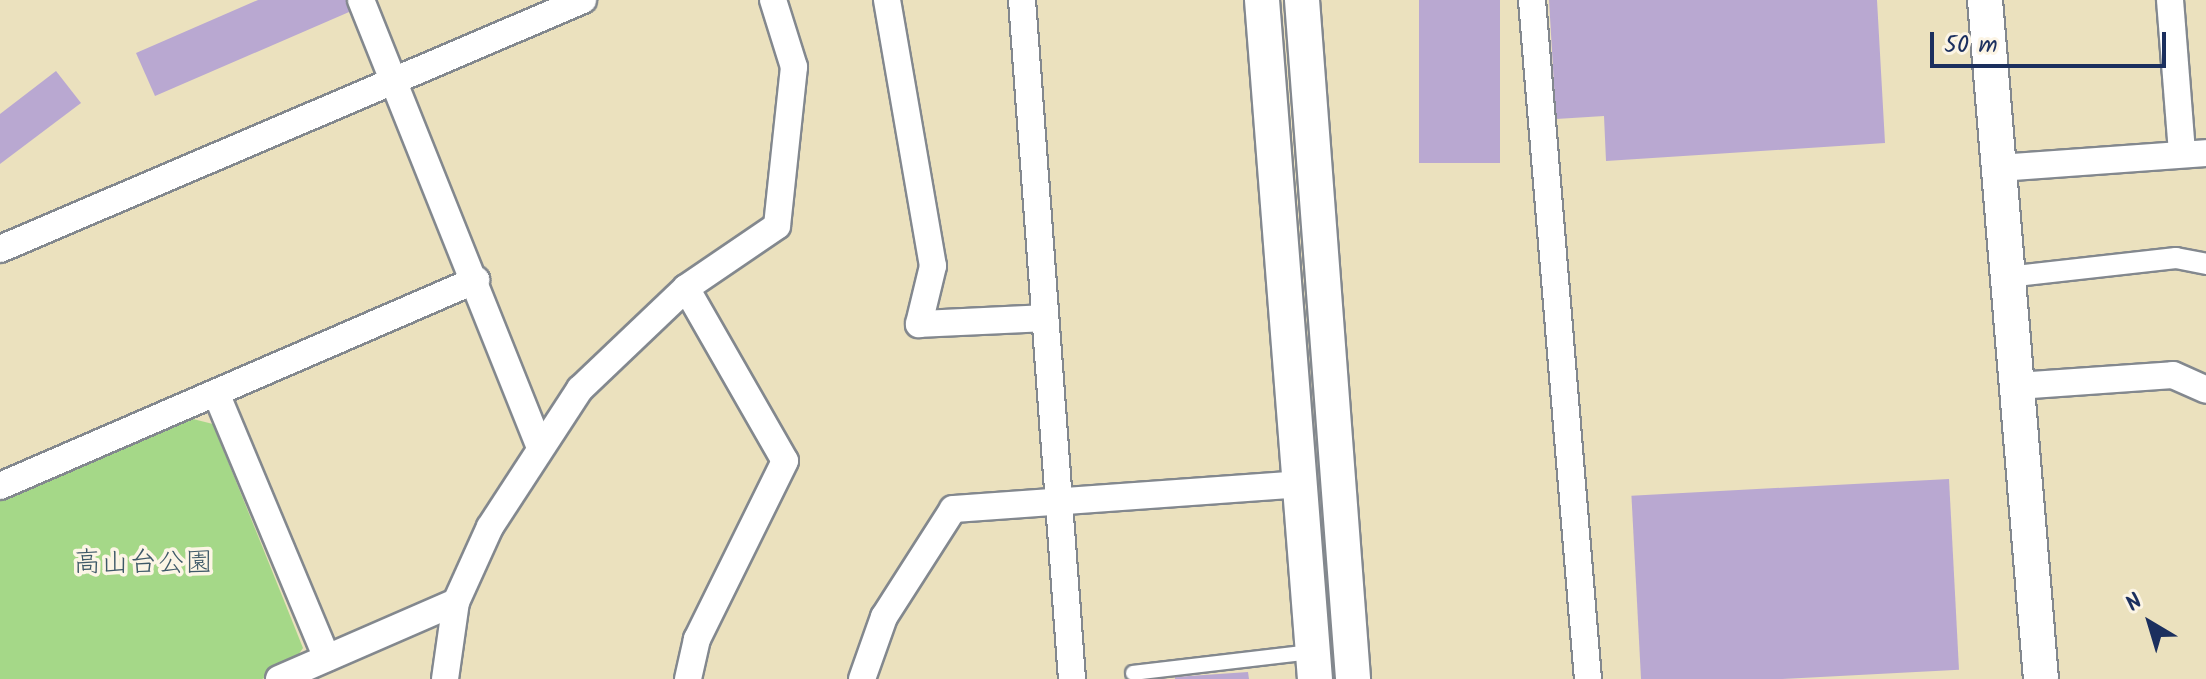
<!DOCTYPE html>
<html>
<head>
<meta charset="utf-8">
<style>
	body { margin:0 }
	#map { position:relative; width:2206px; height:679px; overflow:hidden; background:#ebe1be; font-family:Kalam,"Klee One",sans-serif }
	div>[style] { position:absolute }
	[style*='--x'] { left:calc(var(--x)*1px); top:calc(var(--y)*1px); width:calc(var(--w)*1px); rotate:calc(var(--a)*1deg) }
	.green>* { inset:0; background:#a5d888 }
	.building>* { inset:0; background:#b9a8d1; transform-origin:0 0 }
	.roads { filter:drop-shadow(2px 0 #83888e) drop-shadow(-2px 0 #83888e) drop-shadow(0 2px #83888e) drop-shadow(0 -2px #83888e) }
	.service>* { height:14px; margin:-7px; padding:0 7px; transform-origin:7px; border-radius:7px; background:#fff }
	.pedestrian>* { height:20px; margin:-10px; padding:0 10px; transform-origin:10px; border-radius:10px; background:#fff }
	.minor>* { height:26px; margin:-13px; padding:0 13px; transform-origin:13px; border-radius:13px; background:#fff }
	.tertiary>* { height:34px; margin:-17px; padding:0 17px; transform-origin:17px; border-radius:17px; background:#fff }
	span { translate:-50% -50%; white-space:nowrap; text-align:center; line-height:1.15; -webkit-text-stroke:7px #fcf5e5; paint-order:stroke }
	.park-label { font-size:28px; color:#3e5968 }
	.north { position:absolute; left:2110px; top:583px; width:80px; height:80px; -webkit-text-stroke:6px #fcf5e5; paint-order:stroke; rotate:322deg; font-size:22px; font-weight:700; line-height:32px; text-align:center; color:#1b2f5e }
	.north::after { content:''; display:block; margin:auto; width:28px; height:36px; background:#1b2f5e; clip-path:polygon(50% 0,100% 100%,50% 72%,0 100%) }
	.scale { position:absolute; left:1930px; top:32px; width:236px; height:36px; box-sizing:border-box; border:4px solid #1b2f5e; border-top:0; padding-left:10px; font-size:24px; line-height:28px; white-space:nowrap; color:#1b2f5e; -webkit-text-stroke:6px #fcf5e5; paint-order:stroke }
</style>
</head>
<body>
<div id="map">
	<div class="green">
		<div style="clip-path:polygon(189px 418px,213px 424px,303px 648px,289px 668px,262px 679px,0 679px,0 500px)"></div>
	</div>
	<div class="building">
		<div style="clip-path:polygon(258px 0,352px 0,356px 9px,155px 96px,136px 53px)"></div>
		<div style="left:1419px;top:0;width:81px;height:163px"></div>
		<div style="clip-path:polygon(1549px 0,1877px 0,1885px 143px,1606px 161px,1604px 116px,1556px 119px)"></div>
		<div style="clip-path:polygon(56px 71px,81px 103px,0 164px,0 114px)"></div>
		<div style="left:1949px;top:479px;width:191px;height:318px;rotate:87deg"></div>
		<div style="clip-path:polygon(1248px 672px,1249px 679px,1175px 679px,1175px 677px)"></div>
	</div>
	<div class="roads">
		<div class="service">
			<div style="--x:1133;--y:673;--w:181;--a:-6.7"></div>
		</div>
		<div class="pedestrian">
			<div style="--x:2007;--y:277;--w:170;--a:-6.4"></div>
			<div style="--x:2176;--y:258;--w:31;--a:11"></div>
		</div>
		<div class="minor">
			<div style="--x:361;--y:0;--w:478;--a:68.2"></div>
			<div style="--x:887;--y:0;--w:270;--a:80.2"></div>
			<div style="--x:933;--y:266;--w:60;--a:103.6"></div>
			<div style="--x:919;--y:324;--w:126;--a:-2.7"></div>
			<div style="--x:1022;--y:0;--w:681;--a:85.79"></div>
			<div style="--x:1532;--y:0;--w:681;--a:85.29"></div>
			<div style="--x:2170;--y:0;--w:153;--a:85.5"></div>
			<div style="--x:1998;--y:168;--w:209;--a:-4.1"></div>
			<div style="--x:0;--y:249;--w:634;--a:-23.13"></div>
			<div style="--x:686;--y:288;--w:199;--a:60.2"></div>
			<div style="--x:785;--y:461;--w:199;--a:116.3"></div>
			<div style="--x:697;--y:639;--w:41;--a:102.7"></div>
			<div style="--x:2017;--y:386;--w:156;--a:-4"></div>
			<div style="--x:2173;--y:375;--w:36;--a:24"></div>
			<div style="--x:216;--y:393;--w:287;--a:67.3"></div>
			<div style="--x:0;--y:486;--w:519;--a:-23.4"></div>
			<div style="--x:279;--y:679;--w:193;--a:-23.5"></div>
			<div style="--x:445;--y:679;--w:78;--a:-81.9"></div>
			<div style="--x:456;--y:602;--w:82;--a:-65.6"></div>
			<div style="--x:490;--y:527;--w:165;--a:-56.9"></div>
			<div style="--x:580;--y:389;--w:146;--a:-43.6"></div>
			<div style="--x:686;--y:288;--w:110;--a:-34.3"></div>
			<div style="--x:777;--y:226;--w:160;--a:-83.9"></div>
			<div style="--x:794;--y:67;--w:70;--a:-107.4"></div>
			<div style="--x:862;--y:679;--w:66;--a:-70.5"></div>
			<div style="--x:884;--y:617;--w:128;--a:-57.4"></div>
			<div style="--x:953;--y:509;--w:348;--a:-4.1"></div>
		</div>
		<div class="tertiary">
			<div style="--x:1262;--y:0;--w:681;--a:85.54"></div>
			<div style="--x:1302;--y:0;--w:681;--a:85.7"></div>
			<div style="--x:1985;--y:0;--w:681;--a:85.29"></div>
		</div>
	</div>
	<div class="park-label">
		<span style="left:143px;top:564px">高山台公園</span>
	</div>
	<div class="north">N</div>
	<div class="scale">50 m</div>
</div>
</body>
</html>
